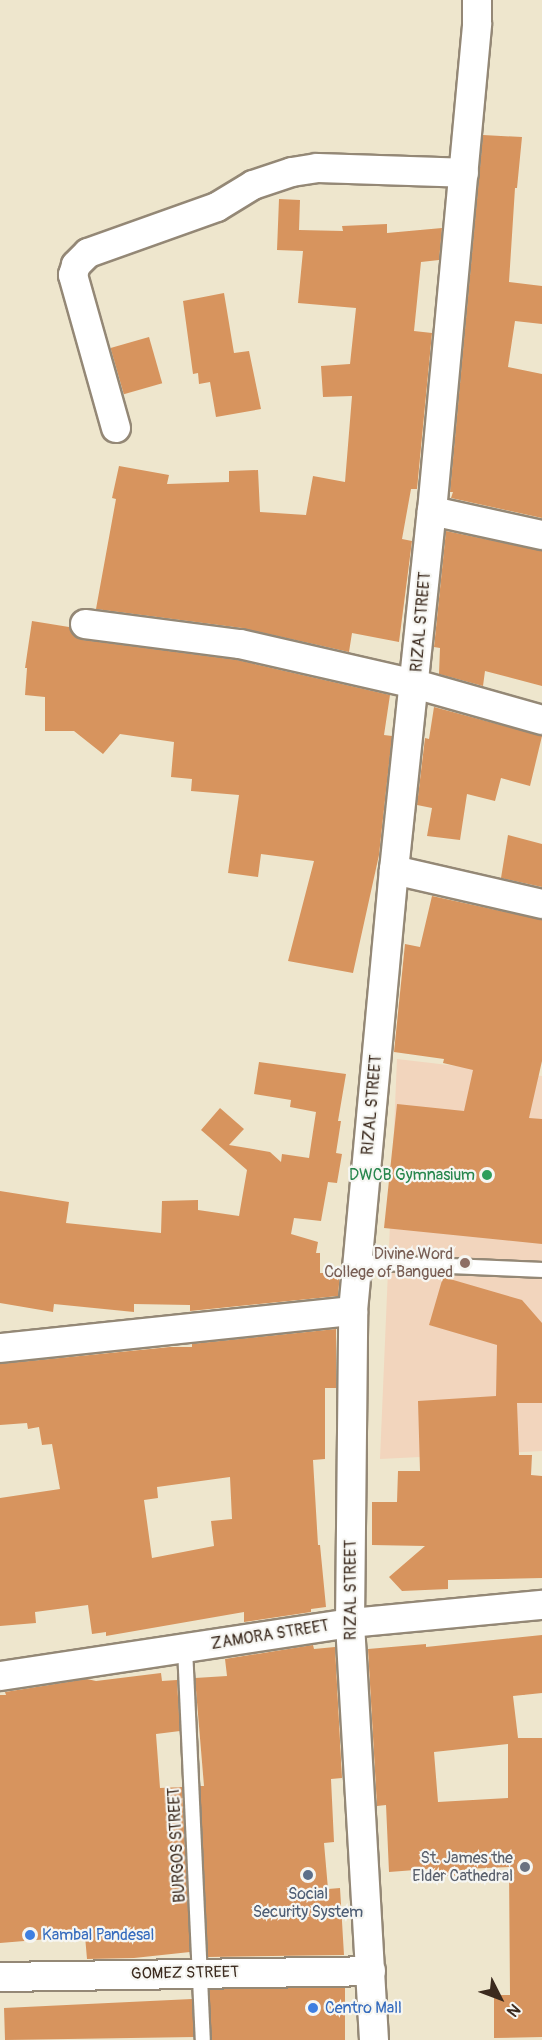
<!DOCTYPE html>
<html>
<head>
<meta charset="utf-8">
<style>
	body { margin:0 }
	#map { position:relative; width:542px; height:2040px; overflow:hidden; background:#eee6cd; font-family:Pangolin,sans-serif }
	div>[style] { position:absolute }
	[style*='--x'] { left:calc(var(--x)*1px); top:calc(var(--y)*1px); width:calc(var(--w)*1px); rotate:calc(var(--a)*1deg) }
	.built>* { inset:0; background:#f2d5bd }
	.building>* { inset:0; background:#d7945e; transform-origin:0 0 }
	.roads { filter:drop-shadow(2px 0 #948876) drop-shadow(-2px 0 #948876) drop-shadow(0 2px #948876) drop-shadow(0 -2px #948876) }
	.service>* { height:14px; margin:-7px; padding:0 7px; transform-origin:7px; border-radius:7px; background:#fff }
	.minor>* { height:28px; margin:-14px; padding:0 14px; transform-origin:14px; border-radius:14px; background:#fff }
	.dots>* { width:16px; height:16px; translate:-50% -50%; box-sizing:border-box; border:3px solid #f6f6f2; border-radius:50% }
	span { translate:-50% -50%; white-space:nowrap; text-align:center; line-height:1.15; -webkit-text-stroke:4.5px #f6f6f2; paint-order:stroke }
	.street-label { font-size:16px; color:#3b2a1e }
	.leisure-label { font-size:16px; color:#27864d }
	.right { translate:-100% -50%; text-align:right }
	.education-label { font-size:16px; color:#785e54 }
	.worship-label { font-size:16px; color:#5b616d }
	.service-label { font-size:16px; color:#4e5e75 }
	.shop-label { font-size:16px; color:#366cbe }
	.left { translate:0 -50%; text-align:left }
	.north { position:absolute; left:470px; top:1968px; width:60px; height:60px; -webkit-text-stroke:4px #f6f6f2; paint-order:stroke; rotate:132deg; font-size:16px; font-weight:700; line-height:24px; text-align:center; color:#3b2a1e }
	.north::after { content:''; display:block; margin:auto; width:21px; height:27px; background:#3b2a1e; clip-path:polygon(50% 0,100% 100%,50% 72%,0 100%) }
</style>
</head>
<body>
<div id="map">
	<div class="built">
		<div style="clip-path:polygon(397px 1059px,542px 1076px,542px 1451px,380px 1459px)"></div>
	</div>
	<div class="building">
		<div style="clip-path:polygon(483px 135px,522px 137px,517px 188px,515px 188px,509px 282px,542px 286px,542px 324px,515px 321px,508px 367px,542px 374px,542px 518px,451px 498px,453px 492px,450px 492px)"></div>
		<div style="clip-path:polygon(279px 199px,300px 200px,299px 230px,343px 231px,342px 226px,387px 224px,387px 233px,442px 228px,439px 260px,421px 262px,414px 331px,432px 333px,417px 489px,411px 489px,402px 539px,412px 541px,399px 642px,352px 633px,349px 652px,242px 628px,96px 609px,116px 499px,112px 498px,119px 466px,169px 475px,167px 484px,229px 482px,229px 471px,258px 470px,260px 512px,306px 515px,313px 476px,345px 482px,352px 396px,323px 397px,321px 366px,350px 364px,356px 308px,298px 303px,303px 251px,277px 250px)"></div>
		<div style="clip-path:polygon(224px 293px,234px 353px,249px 351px,261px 409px,216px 417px,210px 382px,199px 384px,198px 373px,193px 374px,183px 301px)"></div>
		<div style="left:149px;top:337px;width:48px;height:40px;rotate:74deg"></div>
		<div style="clip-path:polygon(446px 531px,542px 551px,542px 686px,485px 671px,483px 686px,439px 674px,440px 648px,434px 647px)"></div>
		<div style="clip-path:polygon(32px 621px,69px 627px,75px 637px,83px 640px,237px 660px,390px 695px,384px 735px,392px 736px,379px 855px,353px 973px,288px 961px,314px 861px,261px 854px,258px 877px,228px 873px,239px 795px,191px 791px,192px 779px,171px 777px,174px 742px,120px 734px,103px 754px,74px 731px,45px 731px,45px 697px,25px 695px,27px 668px,25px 668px)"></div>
		<div style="clip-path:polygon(434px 707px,542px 736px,530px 786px,501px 778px,495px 801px,467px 794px,460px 840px,427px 836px,432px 808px,417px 805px,425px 738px,429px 739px)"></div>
		<div style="clip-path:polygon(508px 835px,542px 844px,542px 887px,501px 878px)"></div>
		<div style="clip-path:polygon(432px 896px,542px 920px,542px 1061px,529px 1118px,542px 1119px,542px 1244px,384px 1228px,397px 1104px,464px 1111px,473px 1070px,443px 1063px,444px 1059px,394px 1052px,405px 944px,420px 947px)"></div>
		<div style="clip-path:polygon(259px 1062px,346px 1074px,338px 1121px,341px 1121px,336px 1153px,342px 1154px,337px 1183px,328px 1182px,321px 1221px,294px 1218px,291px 1234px,318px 1242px,316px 1253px,320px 1253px,320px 1273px,340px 1273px,338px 1296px,190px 1311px,190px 1305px,134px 1304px,134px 1312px,54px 1304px,53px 1312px,0 1303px,0 1191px,69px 1202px,66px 1223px,161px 1233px,162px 1201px,198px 1200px,198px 1210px,239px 1216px,247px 1170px,201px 1130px,220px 1108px,244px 1129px,229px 1145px,270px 1152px,281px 1162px,282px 1154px,309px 1158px,316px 1112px,290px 1107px,291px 1100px,254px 1094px)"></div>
		<div style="clip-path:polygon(443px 1277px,522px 1300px,542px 1323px,542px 1403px,517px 1403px,519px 1455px,532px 1455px,531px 1475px,542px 1476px,542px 1578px,448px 1580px,448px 1589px,402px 1591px,389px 1577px,425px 1546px,372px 1545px,372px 1502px,397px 1502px,398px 1471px,420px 1471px,418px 1401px,496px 1396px,497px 1345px,429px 1325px)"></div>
		<div style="clip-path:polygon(evenodd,336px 1329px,336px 1388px,325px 1388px,325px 1459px,313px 1460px,318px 1545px,320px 1545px,326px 1607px,311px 1609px,311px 1612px,244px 1622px,244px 1612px,106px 1636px,106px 1632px,92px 1634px,88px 1605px,35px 1612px,36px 1623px,0 1626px,0 1498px,60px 1489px,52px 1444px,42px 1445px,39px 1427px,28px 1429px,27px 1423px,0 1425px,0 1364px,170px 1347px,192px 1347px,192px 1344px,336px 1329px,230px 1477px,232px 1519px,211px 1521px,214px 1546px,152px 1558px,144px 1500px,158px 1498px,157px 1487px,230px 1477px)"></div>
		<div style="clip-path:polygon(evenodd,542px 1635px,542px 1693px,513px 1696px,518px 1738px,542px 1738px,542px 2037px,494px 2038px,494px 1995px,510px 1995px,509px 1867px,465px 1869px,465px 1875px,428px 1877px,428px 1869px,389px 1872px,386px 1805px,377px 1806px,368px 1649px,426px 1644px,426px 1647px,542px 1635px,508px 1744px,508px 1798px,438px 1802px,434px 1752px,508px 1744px)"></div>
		<div style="clip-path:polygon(313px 1645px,314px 1649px,335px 1647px,342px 1778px,331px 1779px,334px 1842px,324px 1843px,328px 1889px,340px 1888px,344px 1955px,208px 1957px,200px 1786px,204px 1786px,195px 1678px,227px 1676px,225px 1659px)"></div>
		<div style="clip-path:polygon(161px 1673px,162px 1681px,177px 1680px,180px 1731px,156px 1734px,160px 1788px,182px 1787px,190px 1952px,134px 1958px,87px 1959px,85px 1936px,0 1943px,0 1695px,6px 1695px,5px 1692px,87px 1679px,96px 1681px)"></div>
		<div style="left:345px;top:1988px;width:52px;height:135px;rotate:90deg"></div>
		<div style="clip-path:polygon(192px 1999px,194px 2037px,5px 2040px,4px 2008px)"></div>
	</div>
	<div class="roads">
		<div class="service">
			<div style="--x:358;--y:1262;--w:184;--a:2.5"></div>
			<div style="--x:185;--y:1648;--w:392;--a:87.4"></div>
		</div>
		<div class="minor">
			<div style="--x:116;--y:428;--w:159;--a:-105.7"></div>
			<div style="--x:73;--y:275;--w:10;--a:-73"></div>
			<div style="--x:76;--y:265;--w:17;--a:-45"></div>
			<div style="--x:88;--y:253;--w:137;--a:-19.6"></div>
			<div style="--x:217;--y:207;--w:42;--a:-31.4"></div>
			<div style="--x:253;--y:185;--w:41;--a:-18.4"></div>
			<div style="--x:292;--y:172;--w:25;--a:-9"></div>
			<div style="--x:317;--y:168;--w:147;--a:1.9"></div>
			<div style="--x:432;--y:511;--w:113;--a:12.3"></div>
			<div style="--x:85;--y:624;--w:156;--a:7.4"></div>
			<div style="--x:240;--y:644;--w:180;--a:12.9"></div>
			<div style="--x:415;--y:684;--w:132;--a:15.8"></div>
			<div style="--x:394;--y:870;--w:152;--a:12.9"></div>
			<div style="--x:0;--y:1348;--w:355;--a:-6"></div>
			<div style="--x:0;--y:1676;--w:354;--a:-8.6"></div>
			<div style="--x:350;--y:1623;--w:193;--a:-5.4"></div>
			<div style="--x:0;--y:1977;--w:371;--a:-0.9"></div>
			<div style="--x:374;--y:2040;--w:418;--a:-93.3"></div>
			<div style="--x:350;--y:1623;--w:312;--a:-89.4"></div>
			<div style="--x:353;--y:1311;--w:443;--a:-84.7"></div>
			<div style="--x:394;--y:870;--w:361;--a:-84"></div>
			<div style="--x:432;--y:511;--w:490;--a:-84.7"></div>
			<div style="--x:477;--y:23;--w:23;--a:-90"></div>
		</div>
	</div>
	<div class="dots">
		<div style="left:487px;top:1175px;background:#2e9e5b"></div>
		<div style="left:465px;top:1263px;background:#8d6e63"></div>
		<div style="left:525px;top:1867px;background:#6b7280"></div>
		<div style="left:308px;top:1875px;background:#5c6f8a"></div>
		<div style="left:30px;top:1935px;background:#3f7fe0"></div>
		<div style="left:313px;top:2008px;background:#3f7fe0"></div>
	</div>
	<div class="street-label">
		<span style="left:421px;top:622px;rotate:-85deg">RIZAL STREET</span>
		<span style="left:372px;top:1105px;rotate:-85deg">RIZAL STREET</span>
		<span style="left:351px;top:1590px;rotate:-90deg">RIZAL STREET</span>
		<span style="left:270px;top:1635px;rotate:-9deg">ZAMORA STREET</span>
		<span style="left:177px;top:1845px;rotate:-93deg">BURGOS STREET</span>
		<span style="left:185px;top:1973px;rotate:-1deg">GOMEZ STREET</span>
	</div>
	<div class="leisure-label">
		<span class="right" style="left:475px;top:1175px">DWCB Gymnasium</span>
	</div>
	<div class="education-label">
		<span class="right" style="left:453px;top:1263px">Divine Word<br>College of Bangued</span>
	</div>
	<div class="worship-label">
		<span class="right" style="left:513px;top:1867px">St. James the<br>Elder Cathedral</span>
	</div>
	<div class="service-label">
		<span style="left:308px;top:1903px">Social<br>Security System</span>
	</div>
	<div class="shop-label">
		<span class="left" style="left:42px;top:1935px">Kambal Pandesal</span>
		<span class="left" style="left:325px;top:2008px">Centro Mall</span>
	</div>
	<div class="north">N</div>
</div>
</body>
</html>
